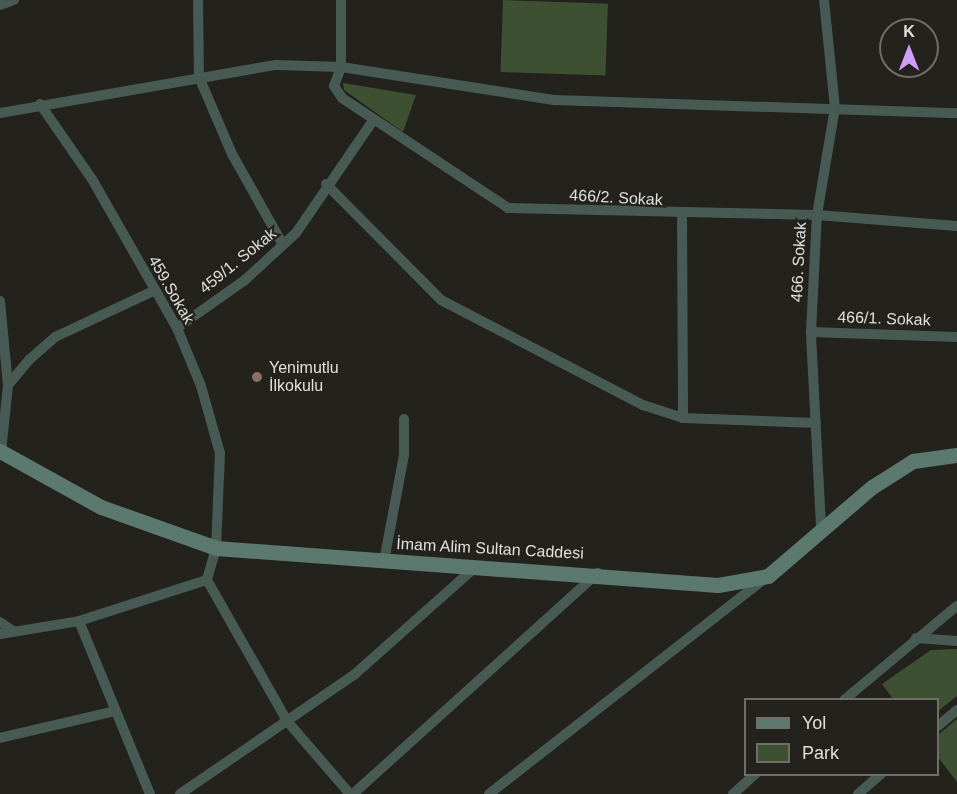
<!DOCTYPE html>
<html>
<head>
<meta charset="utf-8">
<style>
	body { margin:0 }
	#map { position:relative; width:957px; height:794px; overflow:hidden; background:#23221d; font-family:Helvetica,sans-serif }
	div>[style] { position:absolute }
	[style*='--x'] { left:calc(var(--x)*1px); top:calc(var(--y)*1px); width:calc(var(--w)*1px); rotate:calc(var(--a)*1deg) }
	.green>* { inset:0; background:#3d5132; transform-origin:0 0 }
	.street>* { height:10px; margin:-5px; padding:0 5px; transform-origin:5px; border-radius:5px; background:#475a53 }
	.secondary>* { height:15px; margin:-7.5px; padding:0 7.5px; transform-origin:7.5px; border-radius:7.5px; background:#5b796f }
	.dots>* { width:16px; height:16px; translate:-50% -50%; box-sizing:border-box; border:3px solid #23221d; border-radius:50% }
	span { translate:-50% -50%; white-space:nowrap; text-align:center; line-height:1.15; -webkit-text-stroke:4.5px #23221d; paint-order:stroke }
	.street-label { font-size:16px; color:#e0dfdc }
	.poi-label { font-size:16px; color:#e0dfdc }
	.left { translate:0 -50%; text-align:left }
	.legend { position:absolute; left:744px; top:698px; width:195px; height:78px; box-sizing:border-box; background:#23221d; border:2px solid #6f6e69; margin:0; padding:8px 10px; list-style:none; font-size:18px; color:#e0dfdc }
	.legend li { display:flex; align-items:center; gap:12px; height:30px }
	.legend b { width:30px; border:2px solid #6f6e69 }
	.north { position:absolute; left:879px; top:18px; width:60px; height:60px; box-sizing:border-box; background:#23221d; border:2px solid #6f6e69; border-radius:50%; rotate:0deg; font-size:16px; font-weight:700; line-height:24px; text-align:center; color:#e0dfdc }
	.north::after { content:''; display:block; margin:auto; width:21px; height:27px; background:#d19dfe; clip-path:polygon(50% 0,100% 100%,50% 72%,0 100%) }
</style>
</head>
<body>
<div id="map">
	<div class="green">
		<div style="left:503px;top:0;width:105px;height:72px;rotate:2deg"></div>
		<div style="clip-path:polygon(343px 83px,416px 95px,403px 132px,344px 90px)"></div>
		<div style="clip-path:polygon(957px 649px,957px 696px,938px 711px,938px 700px,893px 699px,882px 684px,931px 650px)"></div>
		<div style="clip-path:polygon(957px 719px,957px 782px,938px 757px,938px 735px)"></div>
	</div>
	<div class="street">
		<div style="--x:198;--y:0;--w:77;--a:89.3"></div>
		<div style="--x:199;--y:77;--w:84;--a:66.8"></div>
		<div style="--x:232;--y:154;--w:104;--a:60.7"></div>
		<div style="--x:341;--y:0;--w:67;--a:90"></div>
		<div style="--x:341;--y:67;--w:20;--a:110"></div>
		<div style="--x:334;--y:86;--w:14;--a:56"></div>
		<div style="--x:342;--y:98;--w:199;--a:33.5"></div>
		<div style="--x:508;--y:208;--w:309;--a:1.3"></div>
		<div style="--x:817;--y:215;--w:140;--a:4.5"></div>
		<div style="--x:0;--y:5;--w:15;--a:-20"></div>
		<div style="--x:40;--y:104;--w:91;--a:55.3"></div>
		<div style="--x:92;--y:179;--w:172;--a:60.3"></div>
		<div style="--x:177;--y:328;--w:63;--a:67.5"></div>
		<div style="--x:201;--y:386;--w:70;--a:74.2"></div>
		<div style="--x:220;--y:453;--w:95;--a:92.4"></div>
		<div style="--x:216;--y:548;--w:33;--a:106"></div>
		<div style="--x:207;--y:580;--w:162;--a:60.4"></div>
		<div style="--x:287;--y:721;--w:96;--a:49.2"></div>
		<div style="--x:0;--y:113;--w:280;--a:-9.9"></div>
		<div style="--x:276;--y:65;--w:65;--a:1.8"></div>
		<div style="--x:341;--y:67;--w:217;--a:8.8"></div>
		<div style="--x:555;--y:100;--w:402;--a:1.9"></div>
		<div style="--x:326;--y:184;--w:163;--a:45.2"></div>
		<div style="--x:441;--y:300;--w:228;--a:27.5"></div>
		<div style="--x:643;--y:405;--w:42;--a:18"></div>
		<div style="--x:683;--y:418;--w:133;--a:2.2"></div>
		<div style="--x:682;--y:216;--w:202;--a:89.7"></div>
		<div style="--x:0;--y:301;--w:84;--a:84.6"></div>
		<div style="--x:177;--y:328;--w:83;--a:-35.2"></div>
		<div style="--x:245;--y:280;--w:69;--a:-42.7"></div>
		<div style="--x:296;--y:233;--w:135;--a:-55.6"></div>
		<div style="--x:811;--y:332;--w:146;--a:2"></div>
		<div style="--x:1;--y:452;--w:67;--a:-84"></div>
		<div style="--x:8;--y:385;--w:34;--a:-50"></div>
		<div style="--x:30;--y:359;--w:33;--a:-41"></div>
		<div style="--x:55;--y:337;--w:108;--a:-25.1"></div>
		<div style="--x:821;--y:526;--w:194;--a:-93"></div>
		<div style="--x:811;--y:332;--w:117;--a:-87.1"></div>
		<div style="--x:817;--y:215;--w:109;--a:-80.5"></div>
		<div style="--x:835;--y:108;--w:109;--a:-95.8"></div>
		<div style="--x:384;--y:561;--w:108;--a:-79.3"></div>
		<div style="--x:404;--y:455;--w:36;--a:-90"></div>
		<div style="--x:79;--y:621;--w:187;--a:67.7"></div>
		<div style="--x:0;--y:622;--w:16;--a:35"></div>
		<div style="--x:0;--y:634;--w:80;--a:-9.3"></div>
		<div style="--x:79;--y:621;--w:134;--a:-17.8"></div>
		<div style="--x:916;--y:638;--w:41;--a:4.2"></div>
		<div style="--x:844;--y:700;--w:147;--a:-39.8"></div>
		<div style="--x:938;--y:726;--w:25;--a:-40"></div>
		<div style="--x:0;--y:738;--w:118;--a:-13.2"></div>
		<div style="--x:180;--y:794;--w:212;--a:-34.4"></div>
		<div style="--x:355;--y:674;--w:157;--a:-41.6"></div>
		<div style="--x:353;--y:794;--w:330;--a:-42.1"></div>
		<div style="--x:489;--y:794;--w:350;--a:-38"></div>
		<div style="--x:733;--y:794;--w:30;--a:-42"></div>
		<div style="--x:858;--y:794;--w:30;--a:-41"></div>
	</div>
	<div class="secondary">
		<div style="--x:0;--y:451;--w:115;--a:29"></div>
		<div style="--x:101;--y:507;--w:122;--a:19.6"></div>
		<div style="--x:216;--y:548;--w:503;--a:4.22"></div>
		<div style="--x:718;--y:585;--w:51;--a:-10.2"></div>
		<div style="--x:768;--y:576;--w:137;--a:-40.6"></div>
		<div style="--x:872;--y:487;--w:49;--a:-32.4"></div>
		<div style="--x:913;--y:461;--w:44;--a:-7.8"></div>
	</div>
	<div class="dots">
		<div style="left:257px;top:377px;background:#8d6e63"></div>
	</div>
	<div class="street-label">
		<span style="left:616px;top:198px;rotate:3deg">466/2. Sokak</span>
		<span style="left:238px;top:261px;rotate:-39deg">459/1. Sokak</span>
		<span style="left:799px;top:262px;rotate:-87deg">466. Sokak</span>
		<span style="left:171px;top:290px;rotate:60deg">459.Sokak</span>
		<span style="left:884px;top:319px;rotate:2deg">466/1. Sokak</span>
		<span style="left:490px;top:549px;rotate:3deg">İmam Alim Sultan Caddesi</span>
	</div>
	<div class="poi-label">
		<span class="left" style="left:269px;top:377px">Yenimutlu<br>İlkokulu</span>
	</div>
	<ul class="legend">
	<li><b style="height:8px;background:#5b796f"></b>Yol</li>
	<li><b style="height:16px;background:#3d5132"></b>Park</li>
	</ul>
	<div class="north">K</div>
</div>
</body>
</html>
